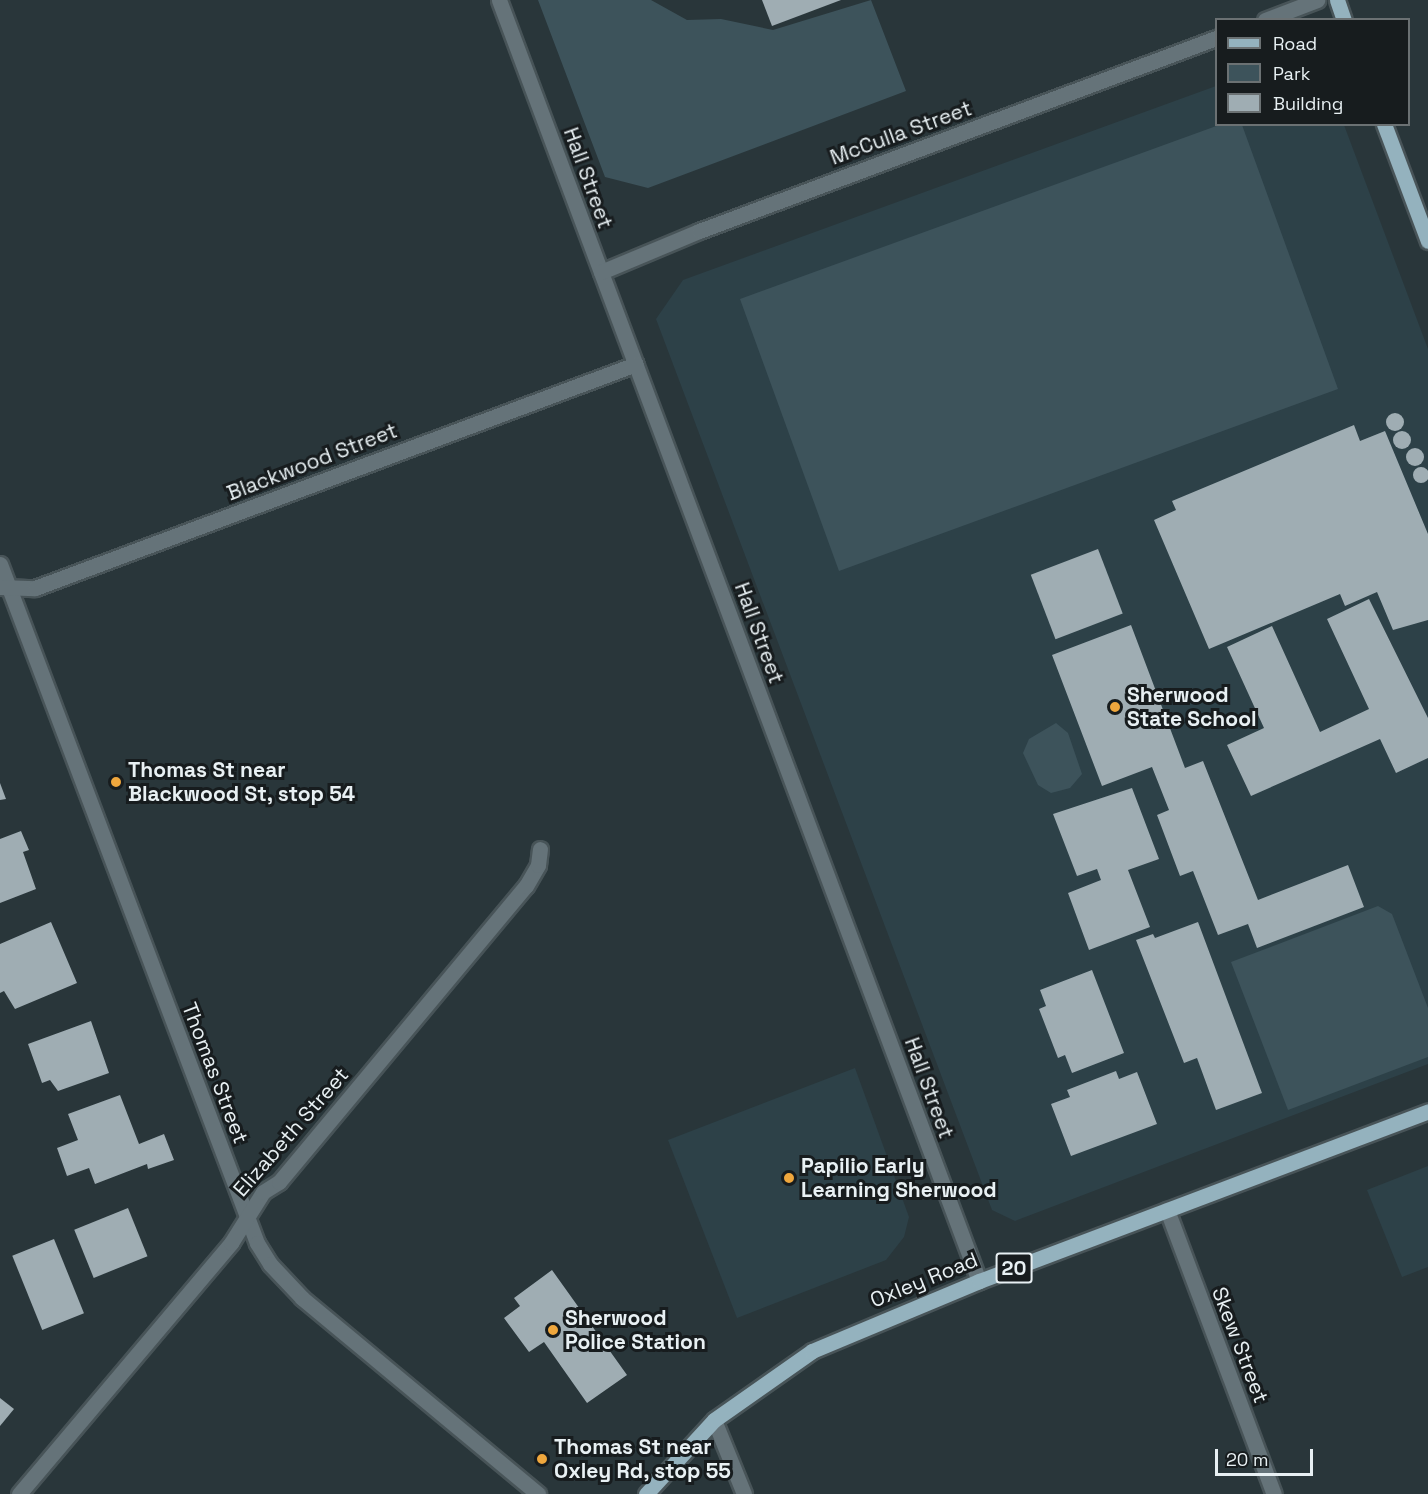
<!DOCTYPE html>
<html>
<head>
<meta charset="utf-8">
<style>
	body { margin:0 }
	#map { position:relative; width:1428px; height:1494px; overflow:hidden; background:#29363a; font-family:"Space Grotesk",sans-serif }
	div>[style] { position:absolute }
	[style*='--x'] { left:calc(var(--x)*1px); top:calc(var(--y)*1px); width:calc(var(--w)*1px); rotate:calc(var(--a)*1deg) }
	.built>* { inset:0; background:#2d4148 }
	.green>* { inset:0; background:#3d535b }
	.building>* { inset:0; background:#9fadb3; transform-origin:0 0 }
	.round { border-radius:50% }
	.roads { filter:drop-shadow(2px 0 #485458) drop-shadow(-2px 0 #485458) drop-shadow(0 2px #485458) drop-shadow(0 -2px #485458) }
	.minor>* { height:15px; margin:-7.5px; padding:0 7.5px; transform-origin:7.5px; border-radius:7.5px; background:#657379 }
	.primary>* { height:15px; margin:-7.5px; padding:0 7.5px; transform-origin:7.5px; border-radius:7.5px; background:#94b2be }
	.dots>* { width:16px; height:16px; translate:-50% -50%; box-sizing:border-box; border:3px solid #171c1e; border-radius:50% }
	span { translate:-50% -50%; white-space:nowrap; text-align:center; line-height:1.15; -webkit-text-stroke:6px #171c1e; paint-order:stroke }
	.shield-label span { padding:2px 4px; background:#171c1e; border:2px solid; border-radius:4px; -webkit-text-stroke-width:0 }
	.shield-label { font-size:20px; color:#e8f0f3; font-weight:700 }
	.street-label { font-size:21px; color:#e8f0f3 }
	.poi-label { font-size:21px; color:#e8f0f3; font-weight:700 }
	.left { translate:0 -50%; text-align:left }
	.legend { position:absolute; left:1215px; top:18px; width:195px; height:108px; box-sizing:border-box; background:#171c1e; border:2px solid #6b7173; margin:0; padding:8px 10px; list-style:none; font-size:18px; color:#e8f0f3 }
	.legend li { display:flex; align-items:center; gap:12px; height:30px }
	.legend b { width:30px; border:2px solid #6b7173 }
	.scale { position:absolute; left:1215px; top:1449px; width:98px; height:27px; box-sizing:border-box; border:3px solid #e8f0f3; border-top:0; padding-left:8px; font-size:18px; line-height:21px; white-space:nowrap; color:#e8f0f3; -webkit-text-stroke:4px #171c1e; paint-order:stroke }
</style>
</head>
<body>
<div id="map">
	<div class="built">
		<div style="clip-path:polygon(1216px 86px,1216px 124px,1344px 125px,1428px 349px,1428px 1064px,1015px 1221px,992px 1210px,656px 319px,683px 280px)"></div>
		<div style="clip-path:polygon(855px 1068px,909px 1217px,904px 1237px,886px 1260px,737px 1318px,668px 1140px)"></div>
		<div style="clip-path:polygon(1428px 1166px,1428px 1267px,1402px 1277px,1367px 1190px)"></div>
	</div>
	<div class="green">
		<div style="clip-path:polygon(538px 0,651px 0,687px 20px,721px 19px,773px 30px,871px 0,906px 91px,648px 188px,605px 177px)"></div>
		<div style="clip-path:polygon(1219px 125px,1242px 125px,1338px 389px,839px 571px,740px 299px)"></div>
		<div style="clip-path:polygon(1056px 723px,1068px 733px,1082px 774px,1070px 788px,1051px 793px,1038px 785px,1023px 753px,1029px 739px)"></div>
		<div style="clip-path:polygon(1378px 906px,1392px 914px,1428px 1008px,1428px 1057px,1288px 1110px,1231px 962px)"></div>
	</div>
	<div class="building">
		<div style="clip-path:polygon(762px 0,841px 0,772px 26px)"></div>
		<div class="round" style="left:1386px;top:413px;width:18px;height:18px"></div>
		<div style="clip-path:polygon(1354px 425px,1360px 441px,1385px 431px,1428px 534px,1428px 620px,1393px 630px,1377px 592px,1345px 606px,1340px 594px,1209px 649px,1154px 520px,1176px 510px,1172px 501px)"></div>
		<div class="round" style="left:1393px;top:431px;width:18px;height:18px"></div>
		<div class="round" style="left:1406px;top:448px;width:18px;height:18px"></div>
		<div class="round" style="left:1413px;top:467px;width:16px;height:16px"></div>
		<div style="left:1098px;top:549px;width:69px;height:72px;rotate:69deg"></div>
		<div style="clip-path:polygon(1369px 599px,1428px 718px,1428px 758px,1396px 773px,1380px 739px,1251px 796px,1227px 745px,1264px 728px,1227px 647px,1272px 626px,1320px 732px,1369px 709px,1327px 619px)"></div>
		<div style="clip-path:polygon(1131px 625px,1185px 768px,1203px 761px,1258px 900px,1348px 865px,1364px 907px,1257px 948px,1248px 924px,1218px 935px,1193px 871px,1180px 876px,1157px 815px,1169px 810px,1152px 767px,1102px 786px,1052px 655px)"></div>
		<div style="clip-path:polygon(0 783px,6px 799px,0 800px)"></div>
		<div style="clip-path:polygon(1132px 788px,1159px 859px,1128px 870px,1150px 927px,1089px 950px,1068px 893px,1101px 880px,1097px 869px,1077px 876px,1053px 814px)"></div>
		<div style="clip-path:polygon(21px 831px,29px 850px,23px 852px,36px 889px,0 903px,0 839px)"></div>
		<div style="clip-path:polygon(51px 922px,77px 983px,15px 1009px,4px 991px,0 993px,0 944px)"></div>
		<div style="clip-path:polygon(1198px 922px,1262px 1093px,1216px 1110px,1197px 1058px,1184px 1063px,1136px 940px,1153px 934px,1155px 938px)"></div>
		<div style="clip-path:polygon(1092px 970px,1124px 1053px,1072px 1073px,1065px 1055px,1058px 1058px,1039px 1009px,1046px 1006px,1040px 990px)"></div>
		<div style="clip-path:polygon(91px 1021px,109px 1073px,58px 1091px,50px 1080px,42px 1083px,28px 1044px)"></div>
		<div style="clip-path:polygon(1116px 1071px,1119px 1079px,1137px 1072px,1157px 1124px,1071px 1156px,1051px 1104px,1070px 1097px,1067px 1090px)"></div>
		<div style="clip-path:polygon(120px 1095px,139px 1144px,164px 1134px,174px 1160px,148px 1169px,147px 1164px,95px 1184px,89px 1168px,67px 1176px,57px 1148px,78px 1140px,68px 1114px)"></div>
		<div style="left:128px;top:1208px;width:52px;height:58px;rotate:68deg"></div>
		<div style="left:54px;top:1239px;width:80px;height:45px;rotate:68deg"></div>
		<div style="clip-path:polygon(552px 1270px,627px 1375px,587px 1403px,544px 1342px,529px 1352px,504px 1318px,520px 1306px,514px 1298px)"></div>
		<div style="clip-path:polygon(0 1398px,14px 1409px,0 1426px)"></div>
	</div>
	<div class="roads">
		<div class="minor">
			<div style="--x:499;--y:0;--w:1368;--a:69.46"></div>
			<div style="--x:1265;--y:20;--w:56;--a:-21"></div>
			<div style="--x:601;--y:272;--w:106;--a:-22.7"></div>
			<div style="--x:699;--y:231;--w:552;--a:-20.47"></div>
			<div style="--x:0;--y:564;--w:726;--a:69.27"></div>
			<div style="--x:257;--y:1243;--w:25;--a:58"></div>
			<div style="--x:270;--y:1264;--w:47;--a:46.7"></div>
			<div style="--x:302;--y:1298;--w:307;--a:39.7"></div>
			<div style="--x:0;--y:587;--w:35;--a:2"></div>
			<div style="--x:35;--y:588;--w:641;--a:-20.44"></div>
			<div style="--x:1167;--y:1210;--w:303;--a:69.4"></div>
			<div style="--x:714;--y:1420;--w:80;--a:67.9"></div>
			<div style="--x:19;--y:1494;--w:329;--a:-49.8"></div>
			<div style="--x:231;--y:1243;--w:60;--a:-57.9"></div>
			<div style="--x:263;--y:1192;--w:19;--a:-32"></div>
			<div style="--x:279;--y:1182;--w:386;--a:-50.2"></div>
			<div style="--x:526;--y:886;--w:24;--a:-60"></div>
			<div style="--x:538;--y:865;--w:16;--a:-83"></div>
		</div>
		<div class="primary">
			<div style="--x:1337;--y:0;--w:21;--a:71"></div>
			<div style="--x:1384;--y:124;--w:125;--a:69.4"></div>
			<div style="--x:646;--y:1494;--w:100;--a:-47.4"></div>
			<div style="--x:714;--y:1420;--w:120;--a:-35.1"></div>
			<div style="--x:812;--y:1351;--w:181;--a:-22.7"></div>
			<div style="--x:979;--y:1281;--w:480;--a:-20.7"></div>
		</div>
	</div>
	<div class="dots">
		<div style="left:1115px;top:707px;background:#efa73d"></div>
		<div style="left:116px;top:782px;background:#efa73d"></div>
		<div style="left:789px;top:1178px;background:#efa73d"></div>
		<div style="left:553px;top:1330px;background:#efa73d"></div>
		<div style="left:542px;top:1459px;background:#efa73d"></div>
	</div>
	<div class="shield-label">
		<span style="left:1014px;top:1268px">20</span>
	</div>
	<div class="street-label">
		<span style="left:901px;top:133px;rotate:-20deg">McCulla Street</span>
		<span style="left:588px;top:178px;rotate:70deg">Hall Street</span>
		<span style="left:312px;top:462px;rotate:-21deg">Blackwood Street</span>
		<span style="left:759px;top:633px;rotate:70deg">Hall Street</span>
		<span style="left:215px;top:1073px;rotate:69deg">Thomas Street</span>
		<span style="left:929px;top:1088px;rotate:70deg">Hall Street</span>
		<span style="left:291px;top:1132px;rotate:-49deg">Elizabeth Street</span>
		<span style="left:924px;top:1280px;rotate:-22deg">Oxley Road</span>
		<span style="left:1240px;top:1345px;rotate:69deg">Skew Street</span>
	</div>
	<div class="poi-label">
		<span class="left" style="left:1127px;top:707px">Sherwood<br>State School</span>
		<span class="left" style="left:128px;top:782px">Thomas St near<br>Blackwood St, stop 54</span>
		<span class="left" style="left:801px;top:1178px">Papilio Early<br>Learning Sherwood</span>
		<span class="left" style="left:565px;top:1330px">Sherwood<br>Police Station</span>
		<span class="left" style="left:554px;top:1459px">Thomas St near<br>Oxley Rd, stop 55</span>
	</div>
	<ul class="legend">
	<li><b style="height:8px;background:#94b2be"></b>Road</li>
	<li><b style="height:16px;background:#3d535b"></b>Park</li>
	<li><b style="height:16px;background:#9fadb3"></b>Building</li>
	</ul>
	<div class="scale">20 m</div>
</div>
</body>
</html>
